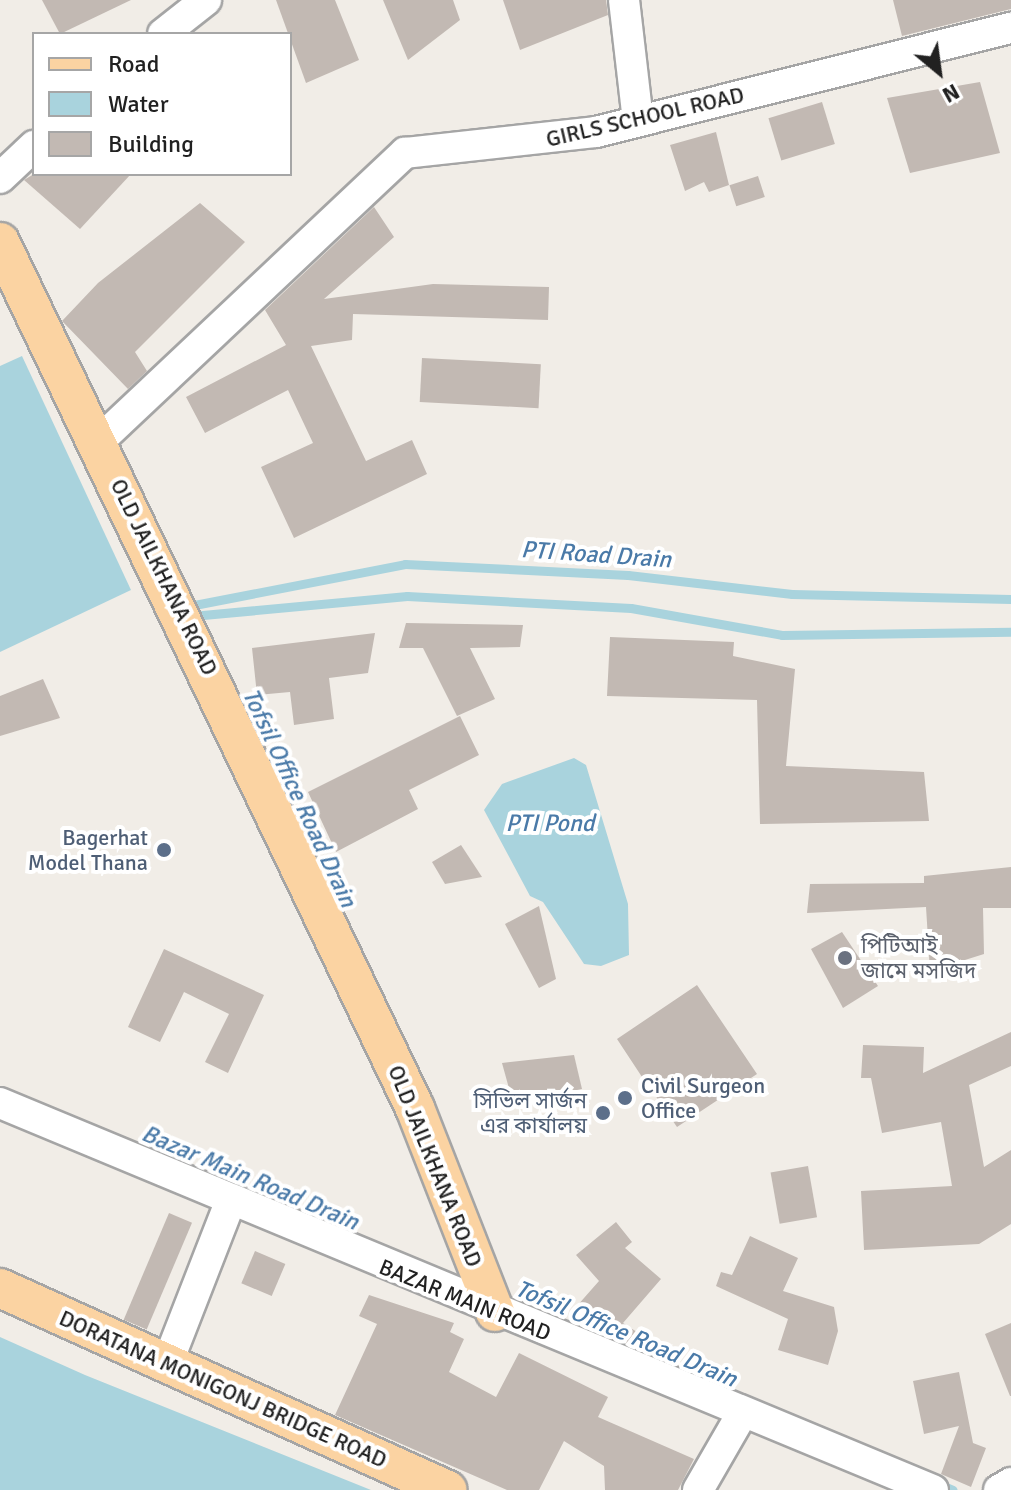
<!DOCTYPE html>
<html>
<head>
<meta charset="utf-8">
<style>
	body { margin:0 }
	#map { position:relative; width:1011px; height:1490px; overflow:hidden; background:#f1ede7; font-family:Signika,"Noto Sans Bengali",sans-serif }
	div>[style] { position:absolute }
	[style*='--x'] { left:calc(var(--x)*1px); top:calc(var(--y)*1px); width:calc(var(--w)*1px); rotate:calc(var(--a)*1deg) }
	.water>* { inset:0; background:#a9d3dd }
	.stream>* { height:9px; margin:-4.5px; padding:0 4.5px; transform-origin:4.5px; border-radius:4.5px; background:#a9d3dd }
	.building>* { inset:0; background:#c2b9b3; transform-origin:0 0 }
	.roads { filter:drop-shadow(2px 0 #a5a5a5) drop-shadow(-2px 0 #a5a5a5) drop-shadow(0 2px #a5a5a5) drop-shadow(0 -2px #a5a5a5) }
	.minor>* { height:30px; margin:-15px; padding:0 15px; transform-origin:15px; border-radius:15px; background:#fff }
	.major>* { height:38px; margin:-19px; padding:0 19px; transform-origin:19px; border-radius:19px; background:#fbd3a2 }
	.dots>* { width:22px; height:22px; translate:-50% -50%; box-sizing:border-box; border:4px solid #fff; border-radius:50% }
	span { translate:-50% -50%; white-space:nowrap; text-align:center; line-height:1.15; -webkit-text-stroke:8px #fff; paint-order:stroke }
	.street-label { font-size:22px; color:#212121 }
	.service-label { font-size:22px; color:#4e5e75 }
	.right { translate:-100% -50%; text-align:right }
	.left { translate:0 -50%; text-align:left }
	.worship-label { font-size:22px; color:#5b616d }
	.water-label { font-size:24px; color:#4a7aa8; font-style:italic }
	.legend { position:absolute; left:32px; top:32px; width:260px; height:144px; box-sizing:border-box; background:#fff; border:2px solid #a6a6a6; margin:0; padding:10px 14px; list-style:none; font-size:24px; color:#212121 }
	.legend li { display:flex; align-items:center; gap:16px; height:40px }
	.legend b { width:40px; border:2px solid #a6a6a6 }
	.north { position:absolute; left:899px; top:32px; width:80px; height:80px; -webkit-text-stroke:6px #fff; paint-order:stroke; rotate:151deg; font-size:22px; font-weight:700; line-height:32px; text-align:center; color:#212121 }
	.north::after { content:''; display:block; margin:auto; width:28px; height:36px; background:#212121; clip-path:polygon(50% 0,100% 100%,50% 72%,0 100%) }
</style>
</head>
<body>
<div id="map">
	<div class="water">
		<div style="clip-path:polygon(22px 356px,131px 590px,0 652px,0 366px)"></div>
		<div style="clip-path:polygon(574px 758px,586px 765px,628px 904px,629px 955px,601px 966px,584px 964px,543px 902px,530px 896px,484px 810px,502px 784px)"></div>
		<div style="clip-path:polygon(0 1337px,85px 1375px,371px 1490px,0 1490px)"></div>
	</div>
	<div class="stream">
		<div style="--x:184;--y:607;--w:225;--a:-11"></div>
		<div style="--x:405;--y:564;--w:223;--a:2.8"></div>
		<div style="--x:628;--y:575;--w:165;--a:6.6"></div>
		<div style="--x:792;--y:594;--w:219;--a:1.3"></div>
		<div style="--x:192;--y:616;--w:216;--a:-5.3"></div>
		<div style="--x:407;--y:596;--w:224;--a:3.1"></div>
		<div style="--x:631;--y:608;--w:153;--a:10.1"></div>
		<div style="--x:782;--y:635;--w:229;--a:-0.8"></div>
		<div style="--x:937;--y:1483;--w:17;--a:24"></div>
	</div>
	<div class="building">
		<div style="clip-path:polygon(42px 0,131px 0,60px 34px)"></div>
		<div style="clip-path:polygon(276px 0,335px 0,359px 60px,306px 83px)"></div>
		<div style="clip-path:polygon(383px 0,453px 0,460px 20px,408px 60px)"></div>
		<div style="clip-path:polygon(503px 0,606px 0,608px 15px,520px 50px)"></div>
		<div style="clip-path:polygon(893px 0,1011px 0,1011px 9px,902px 36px)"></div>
		<div style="clip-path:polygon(980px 82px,1000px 153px,910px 173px,887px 98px)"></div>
		<div style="left:822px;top:102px;width:44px;height:56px;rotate:73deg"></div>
		<div style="clip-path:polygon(716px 132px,729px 185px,709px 192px,704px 182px,685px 191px,670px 145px)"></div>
		<div style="clip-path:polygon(34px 174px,131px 174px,80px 229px,24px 180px)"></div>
		<div style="left:758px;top:176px;width:22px;height:30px;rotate:72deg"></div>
		<div style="clip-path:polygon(200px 203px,245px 242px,135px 352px,147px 371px,128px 389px,62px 321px,98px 283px)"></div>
		<div style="clip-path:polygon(374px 207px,394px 237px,324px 299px,433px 284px,549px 287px,548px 320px,353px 314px,352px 340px,311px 346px,366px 461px,412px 440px,427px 474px,294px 538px,261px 467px,313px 443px,288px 390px,205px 433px,186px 397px,286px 345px,265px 310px)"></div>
		<div style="left:422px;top:358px;width:119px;height:44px;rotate:3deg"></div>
		<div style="clip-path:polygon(406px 623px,523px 625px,520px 647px,470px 648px,495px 699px,457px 716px,423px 648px,399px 648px)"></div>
		<div style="clip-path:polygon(375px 633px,368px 673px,329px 678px,334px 719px,294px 725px,290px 692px,257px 695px,252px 648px)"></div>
		<div style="clip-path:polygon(610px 637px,734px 642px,733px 656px,795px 669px,786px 766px,924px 772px,929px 821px,760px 824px,757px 700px,607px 696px)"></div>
		<div style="clip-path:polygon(43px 679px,60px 718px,0 736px,0 696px)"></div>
		<div style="clip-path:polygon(460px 716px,479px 755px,409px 790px,418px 809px,336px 852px,308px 792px)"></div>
		<div style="clip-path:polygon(461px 845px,482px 877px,445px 884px,432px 862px)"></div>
		<div style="clip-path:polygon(1011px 867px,1011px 908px,983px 908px,984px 954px,930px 971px,926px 907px,807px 913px,810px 884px,924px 883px,924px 876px)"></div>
		<div style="clip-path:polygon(539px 906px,556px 979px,539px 988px,505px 924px)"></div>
		<div style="clip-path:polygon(842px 932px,878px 986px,843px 1008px,811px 949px)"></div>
		<div style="clip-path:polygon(164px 949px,264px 995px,228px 1073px,205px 1062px,229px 1014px,184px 992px,160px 1042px,128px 1027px)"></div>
		<div style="clip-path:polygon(697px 985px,757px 1074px,677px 1127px,644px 1079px,650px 1075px,642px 1077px,617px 1039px)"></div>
		<div style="clip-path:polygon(1011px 1032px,1011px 1066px,969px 1085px,984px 1167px,1011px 1150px,1011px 1224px,979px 1244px,864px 1250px,861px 1191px,952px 1186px,941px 1122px,882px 1133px,871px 1078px,861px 1078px,863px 1045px,924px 1047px,923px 1073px)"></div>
		<div style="clip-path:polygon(574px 1055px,582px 1089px,513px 1103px,502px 1063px)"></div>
		<div style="left:808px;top:1166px;width:52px;height:38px;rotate:80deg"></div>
		<div style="left:169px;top:1213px;width:25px;height:116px;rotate:23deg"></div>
		<div style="clip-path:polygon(616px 1222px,632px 1242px,625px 1248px,661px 1279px,623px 1323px,640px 1334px,633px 1346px,569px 1315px,599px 1281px,576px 1255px)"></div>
		<div style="clip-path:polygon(750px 1236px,798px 1258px,783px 1291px,834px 1307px,838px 1331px,828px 1365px,778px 1350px,788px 1319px,716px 1286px,721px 1272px,732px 1275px)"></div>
		<div style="left:255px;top:1251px;width:33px;height:35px;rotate:23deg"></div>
		<div style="clip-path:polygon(369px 1295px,454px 1323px,450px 1332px,464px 1339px,449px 1372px,496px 1397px,519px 1353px,608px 1397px,598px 1417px,694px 1459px,678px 1490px,605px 1490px,604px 1466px,564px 1441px,539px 1490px,507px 1490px,335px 1415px,377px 1324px,359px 1316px)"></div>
		<div style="clip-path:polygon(1011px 1323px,1011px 1396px,1010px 1396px,985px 1334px)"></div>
		<div style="clip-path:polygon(959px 1372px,973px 1443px,986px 1448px,971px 1487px,941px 1474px,959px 1426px,924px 1434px,913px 1381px)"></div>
	</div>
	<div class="roads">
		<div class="minor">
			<div style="--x:624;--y:0;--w:122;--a:83.4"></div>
			<div style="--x:163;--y:34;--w:55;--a:-38.3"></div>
			<div style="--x:0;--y:178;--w:47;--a:-43.3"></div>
			<div style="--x:98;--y:442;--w:422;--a:-43.3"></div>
			<div style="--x:405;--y:153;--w:192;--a:-6.3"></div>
			<div style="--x:596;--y:132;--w:428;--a:-14.1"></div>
			<div style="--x:0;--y:1103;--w:1010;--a:22.53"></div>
			<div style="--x:167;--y:1364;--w:174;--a:-68.7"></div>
			<div style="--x:698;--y:1490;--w:90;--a:-60"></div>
			<div style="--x:999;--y:1490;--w:14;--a:-30"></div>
		</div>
		<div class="major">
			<div style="--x:0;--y:242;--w:960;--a:64.4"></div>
			<div style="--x:415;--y:1108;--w:219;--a:68.6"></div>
			<div style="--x:0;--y:1288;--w:491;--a:24.3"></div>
		</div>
	</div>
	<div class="dots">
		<div style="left:164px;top:850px;background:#5c6f8a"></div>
		<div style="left:845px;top:958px;background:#6b7280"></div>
		<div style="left:625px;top:1098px;background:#5c6f8a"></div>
		<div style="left:603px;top:1113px;background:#5c6f8a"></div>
	</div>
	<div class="street-label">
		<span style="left:645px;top:117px;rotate:-13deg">GIRLS SCHOOL ROAD</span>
		<span style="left:164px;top:577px;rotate:64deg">OLD JAILKHANA ROAD</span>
		<span style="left:435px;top:1166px;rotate:68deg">OLD JAILKHANA ROAD</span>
		<span style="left:465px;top:1300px;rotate:22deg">BAZAR MAIN ROAD</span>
		<span style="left:223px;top:1389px;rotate:24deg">DORATANA MONIGONJ BRIDGE ROAD</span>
	</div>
	<div class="service-label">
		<span class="right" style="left:148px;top:850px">Bagerhat<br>Model Thana</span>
		<span class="left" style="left:641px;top:1098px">Civil Surgeon<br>Office</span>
		<span class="right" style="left:587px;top:1113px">সিভিল সার্জন<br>এর কার্যালয়</span>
	</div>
	<div class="worship-label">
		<span class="left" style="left:861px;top:958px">পিটিআই<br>জামে মসজিদ</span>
	</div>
	<div class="water-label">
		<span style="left:596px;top:555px;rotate:4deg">PTI Road Drain</span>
		<span style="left:299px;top:798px;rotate:65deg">Tofsil Office Road Drain</span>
		<span style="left:550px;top:824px">PTI Pond</span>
		<span style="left:250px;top:1178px;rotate:23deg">Bazar Main Road Drain</span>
		<span style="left:626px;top:1334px;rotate:23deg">Tofsil Office Road Drain</span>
	</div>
	<ul class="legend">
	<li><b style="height:10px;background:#fbd3a2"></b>Road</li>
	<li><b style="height:22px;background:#a9d3dd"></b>Water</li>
	<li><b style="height:22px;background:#c2b9b3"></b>Building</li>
	</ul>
	<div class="north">N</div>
</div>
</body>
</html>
